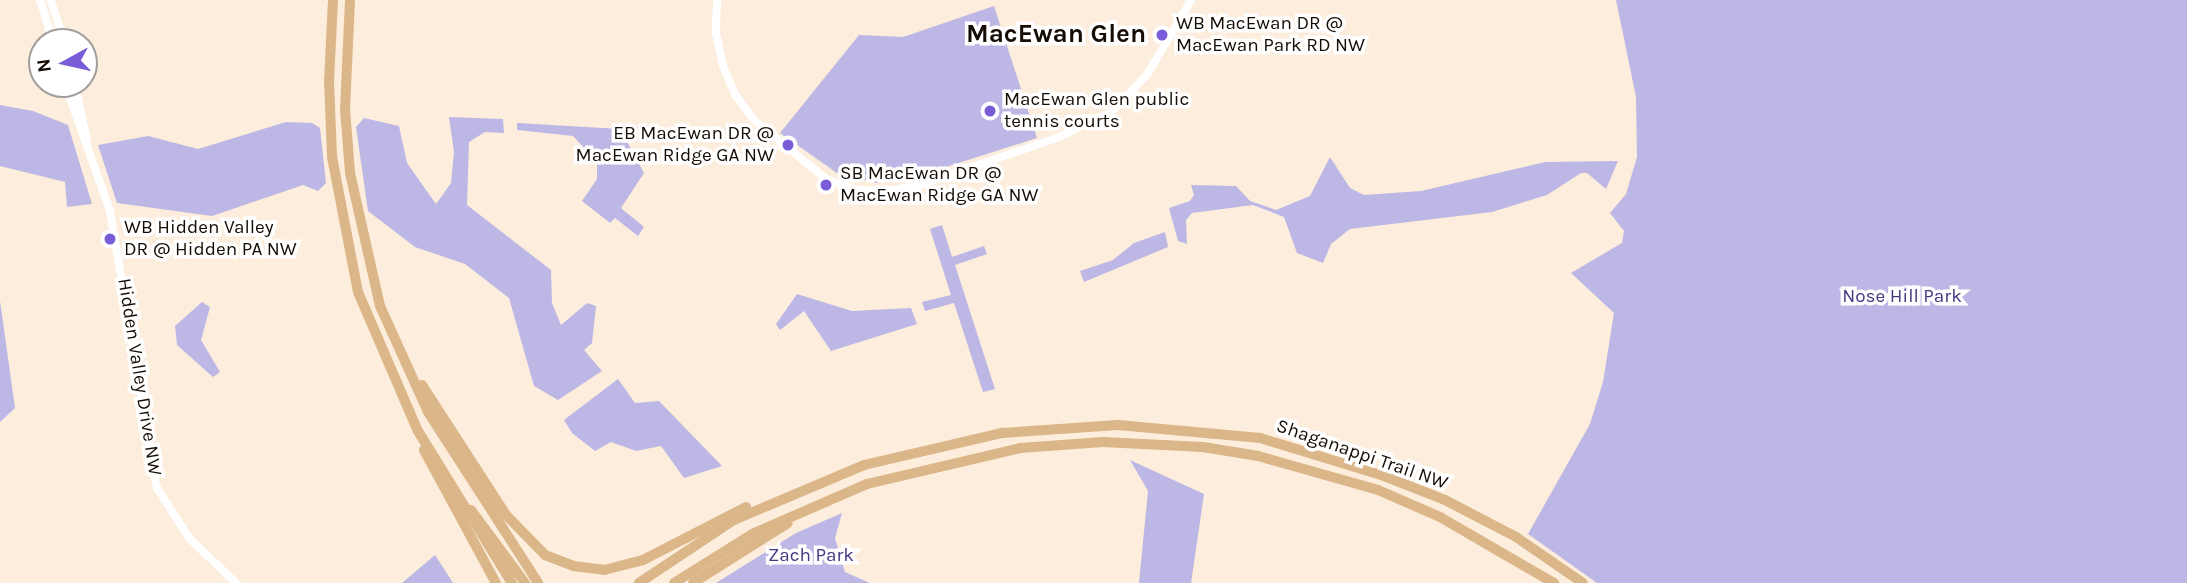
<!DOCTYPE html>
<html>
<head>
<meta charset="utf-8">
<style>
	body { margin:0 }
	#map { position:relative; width:2187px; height:583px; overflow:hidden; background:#fdeddc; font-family:Karla,sans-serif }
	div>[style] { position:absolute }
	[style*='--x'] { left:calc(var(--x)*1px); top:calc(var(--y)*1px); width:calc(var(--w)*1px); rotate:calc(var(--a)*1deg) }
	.green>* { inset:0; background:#bcb7e5 }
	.minor>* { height:8px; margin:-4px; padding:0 4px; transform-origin:4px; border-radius:4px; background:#fff }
	.major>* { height:10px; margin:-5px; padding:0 5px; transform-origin:5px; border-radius:5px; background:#dab688 }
	.dots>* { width:19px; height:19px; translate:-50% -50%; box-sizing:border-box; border:4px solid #fff; border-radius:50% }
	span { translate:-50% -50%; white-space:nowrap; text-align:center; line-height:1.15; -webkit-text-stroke:7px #fff; paint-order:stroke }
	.poi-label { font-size:19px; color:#150d04 }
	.left { translate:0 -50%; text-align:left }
	.right { translate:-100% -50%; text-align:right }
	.park-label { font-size:19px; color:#483683 }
	.street-label { font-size:19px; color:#150d04 }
	.district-label { font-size:26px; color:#150d04; font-weight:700 }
	.north { position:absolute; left:28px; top:28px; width:70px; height:70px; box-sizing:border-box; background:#fff; border:2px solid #a19e9b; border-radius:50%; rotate:262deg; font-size:19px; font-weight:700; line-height:28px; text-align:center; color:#150d04 }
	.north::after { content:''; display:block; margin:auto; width:24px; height:32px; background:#795cd7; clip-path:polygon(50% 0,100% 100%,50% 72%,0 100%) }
</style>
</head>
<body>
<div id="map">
	<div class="green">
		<div style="clip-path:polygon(1616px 0,2187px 0,2187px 583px,1597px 583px,1528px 534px,1590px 424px,1603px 382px,1614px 313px,1571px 273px,1622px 243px,1624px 231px,1610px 213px,1626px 194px,1637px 157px,1636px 97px)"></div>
		<div style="clip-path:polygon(994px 6px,1037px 138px,918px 176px,877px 183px,837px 173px,780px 133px,859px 35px,903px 37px)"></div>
		<div style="clip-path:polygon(0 105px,33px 111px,68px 125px,92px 204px,67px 207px,65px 182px,0 166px)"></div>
		<div style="clip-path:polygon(449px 117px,503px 119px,504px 133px,485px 132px,469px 142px,467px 205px,551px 270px,552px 303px,561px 325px,587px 303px,596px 306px,592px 343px,584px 350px,602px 371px,558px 400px,534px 386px,509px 298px,465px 264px,415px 247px,368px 211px,356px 127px,364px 118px,399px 126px,407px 163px,436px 204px,451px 183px,454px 152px)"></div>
		<div style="clip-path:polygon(286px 122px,312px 123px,320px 128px,326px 183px,318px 191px,303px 185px,212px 216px,117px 203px,98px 145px,148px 136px,198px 149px)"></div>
		<div style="clip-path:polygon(517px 123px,620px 129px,644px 173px,621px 208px,644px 227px,638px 236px,615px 218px,610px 223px,582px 201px,597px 179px,597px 162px,573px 136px,517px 130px)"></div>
		<div style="clip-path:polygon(1330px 157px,1350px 188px,1364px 195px,1421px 191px,1545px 162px,1618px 161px,1606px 189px,1587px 173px,1581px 173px,1547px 195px,1492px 212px,1350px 229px,1331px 244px,1323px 263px,1297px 253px,1284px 217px,1253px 205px,1192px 213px,1186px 220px,1187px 244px,1178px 241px,1169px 208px,1190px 201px,1194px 195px,1191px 185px,1236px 186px,1250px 201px,1276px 210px,1310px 196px)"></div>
		<div style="clip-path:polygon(942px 225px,952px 257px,984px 246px,987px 254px,955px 265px,995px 389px,983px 392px,954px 303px,925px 311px,922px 302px,951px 295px,930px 229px)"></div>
		<div style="clip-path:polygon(1165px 232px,1168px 247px,1084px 282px,1080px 271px,1113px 260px,1134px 243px)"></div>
		<div style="clip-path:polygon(797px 294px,852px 311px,911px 308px,917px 324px,831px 351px,804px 311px,780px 330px,776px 324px)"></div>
		<div style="clip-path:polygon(0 301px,15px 408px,0 422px)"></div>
		<div style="clip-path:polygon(202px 302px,210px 307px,201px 340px,220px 372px,213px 377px,177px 345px,175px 326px)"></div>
		<div style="clip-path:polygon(618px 379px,635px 403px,659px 401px,722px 466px,684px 478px,661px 446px,636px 451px,611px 442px,595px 451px,572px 433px,564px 420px)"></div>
		<div style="clip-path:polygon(1130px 460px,1204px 494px,1191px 583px,1139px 583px,1148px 491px)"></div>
		<div style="clip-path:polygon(842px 513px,835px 538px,845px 572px,870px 583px,716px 583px,796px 533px)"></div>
		<div style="clip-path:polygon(435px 555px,453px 583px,402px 583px)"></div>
	</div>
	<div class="minor">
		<div style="--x:40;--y:0;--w:44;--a:72.8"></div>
		<div style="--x:51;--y:0;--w:44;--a:72.8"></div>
		<div style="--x:717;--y:0;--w:33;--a:92"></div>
		<div style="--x:716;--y:33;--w:34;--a:78"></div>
		<div style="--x:723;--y:66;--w:33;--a:67"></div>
		<div style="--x:736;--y:96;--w:31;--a:53"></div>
		<div style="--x:755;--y:121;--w:92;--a:39.2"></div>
		<div style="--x:826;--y:179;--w:30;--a:20"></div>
		<div style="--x:854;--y:189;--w:28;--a:6"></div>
		<div style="--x:882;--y:192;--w:36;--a:-10"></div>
		<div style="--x:917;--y:186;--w:150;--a:-19"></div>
		<div style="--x:1059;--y:137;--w:56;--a:-25.2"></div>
		<div style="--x:1110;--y:113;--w:53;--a:-45.8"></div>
		<div style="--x:1147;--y:75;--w:87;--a:-59.6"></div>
		<div style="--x:65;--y:84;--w:135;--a:70.5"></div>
		<div style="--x:110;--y:211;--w:281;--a:80.4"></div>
		<div style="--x:157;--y:488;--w:61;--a:57.1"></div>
		<div style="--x:190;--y:539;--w:64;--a:43.7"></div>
		<div style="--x:75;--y:84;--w:58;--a:78.1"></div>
	</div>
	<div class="major">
		<div style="--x:333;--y:0;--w:81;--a:92.8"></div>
		<div style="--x:329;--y:81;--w:76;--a:87.7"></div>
		<div style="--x:332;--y:157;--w:137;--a:79.1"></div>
		<div style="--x:358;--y:292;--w:151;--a:66.7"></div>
		<div style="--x:418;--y:431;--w:179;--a:58.3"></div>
		<div style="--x:350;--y:0;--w:109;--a:92.6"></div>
		<div style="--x:345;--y:109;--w:64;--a:85.5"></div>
		<div style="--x:350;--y:173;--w:136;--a:77.3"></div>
		<div style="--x:380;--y:306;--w:116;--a:65.6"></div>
		<div style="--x:428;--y:412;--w:203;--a:57.2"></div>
		<div style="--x:422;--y:385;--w:155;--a:57.1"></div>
		<div style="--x:506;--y:515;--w:56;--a:45.7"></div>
		<div style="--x:545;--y:555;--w:30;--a:21"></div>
		<div style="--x:573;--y:566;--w:31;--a:7"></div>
		<div style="--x:604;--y:570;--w:40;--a:-14.4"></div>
		<div style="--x:643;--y:560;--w:116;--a:-27.2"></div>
		<div style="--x:424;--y:450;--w:151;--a:61.6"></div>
		<div style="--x:471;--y:510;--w:91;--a:53.5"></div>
		<div style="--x:639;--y:583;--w:114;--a:-33.6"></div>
		<div style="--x:734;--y:520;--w:141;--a:-22.9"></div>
		<div style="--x:864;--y:465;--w:142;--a:-13.1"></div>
		<div style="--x:1002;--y:433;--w:116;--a:-3.9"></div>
		<div style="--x:1118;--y:425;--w:143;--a:5.2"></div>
		<div style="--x:1260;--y:438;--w:130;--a:17"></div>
		<div style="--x:1384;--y:476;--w:66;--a:21.5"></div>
		<div style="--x:1445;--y:500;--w:80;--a:27.5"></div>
		<div style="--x:1516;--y:537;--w:81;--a:34.5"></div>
		<div style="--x:674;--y:583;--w:92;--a:-32.1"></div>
		<div style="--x:752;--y:534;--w:125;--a:-23.5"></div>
		<div style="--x:867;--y:484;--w:157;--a:-13.2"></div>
		<div style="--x:1020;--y:448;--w:83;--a:-4.1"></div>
		<div style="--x:1103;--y:442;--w:100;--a:2.9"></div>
		<div style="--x:1203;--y:447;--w:56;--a:9.3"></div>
		<div style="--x:1258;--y:456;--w:125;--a:15.8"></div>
		<div style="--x:1378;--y:490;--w:68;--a:23.5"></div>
		<div style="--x:1440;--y:517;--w:132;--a:30.1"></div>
		<div style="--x:693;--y:583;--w:112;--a:-32.3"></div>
	</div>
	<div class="dots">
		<div style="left:1162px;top:35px;background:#795cd7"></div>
		<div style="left:990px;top:111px;background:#795cd7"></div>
		<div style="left:788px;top:145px;background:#795cd7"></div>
		<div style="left:826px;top:185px;background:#795cd7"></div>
		<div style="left:110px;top:239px;background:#795cd7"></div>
	</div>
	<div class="poi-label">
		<span class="left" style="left:1176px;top:35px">WB MacEwan DR @<br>MacEwan Park RD NW</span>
		<span class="left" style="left:1004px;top:111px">MacEwan Glen public<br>tennis courts</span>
		<span class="right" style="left:774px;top:145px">EB MacEwan DR @<br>MacEwan Ridge GA NW</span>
		<span class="left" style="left:840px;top:185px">SB MacEwan DR @<br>MacEwan Ridge GA NW</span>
		<span class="left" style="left:124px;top:239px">WB Hidden Valley<br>DR @ Hidden PA NW</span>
	</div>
	<div class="park-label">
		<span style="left:1902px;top:297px">Nose Hill Park</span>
		<span style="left:811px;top:556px">Zach Park</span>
	</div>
	<div class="street-label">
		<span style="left:139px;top:377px;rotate:81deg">Hidden Valley Drive NW</span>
		<span style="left:1362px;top:455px;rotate:19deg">Shaganappi Trail NW</span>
	</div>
	<div class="district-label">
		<span style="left:1056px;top:34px">MacEwan Glen</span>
	</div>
	<div class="north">N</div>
</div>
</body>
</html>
